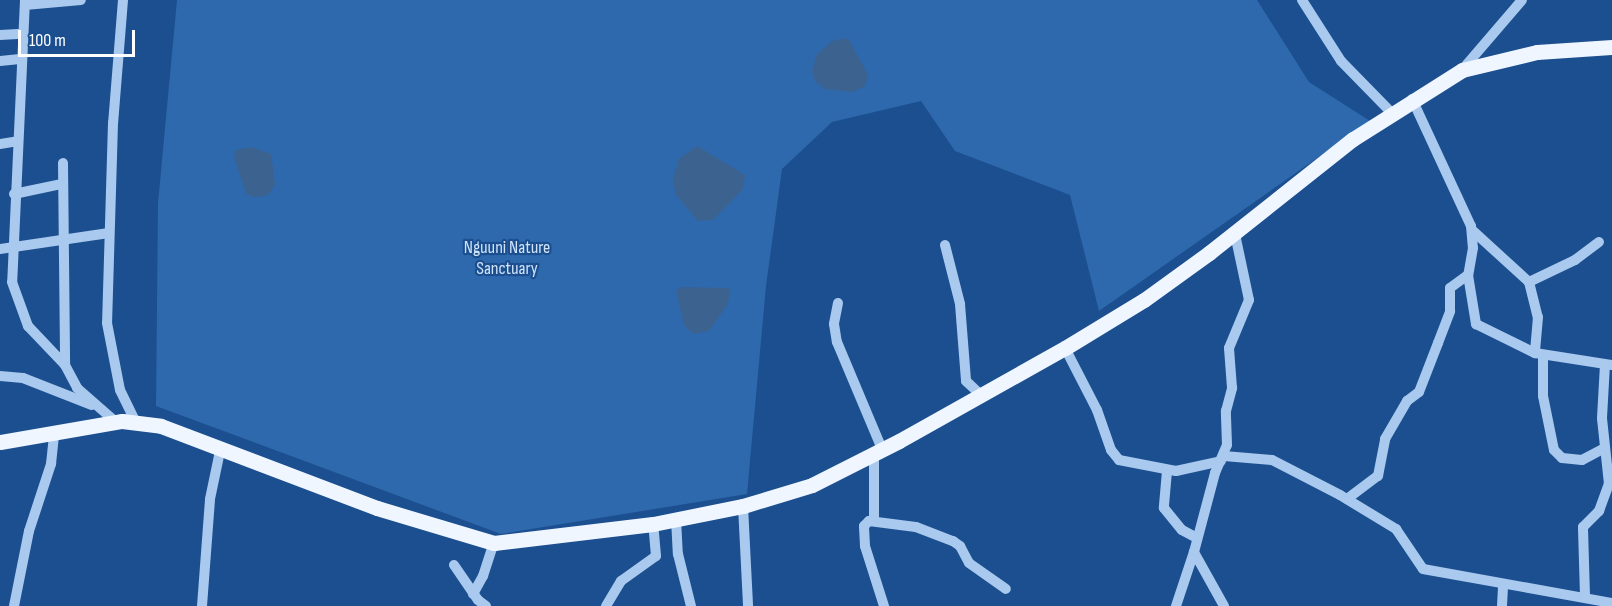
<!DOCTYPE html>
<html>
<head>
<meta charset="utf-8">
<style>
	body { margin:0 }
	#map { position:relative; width:1612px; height:606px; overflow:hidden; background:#1b4f8f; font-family:"Sofia Sans Condensed",sans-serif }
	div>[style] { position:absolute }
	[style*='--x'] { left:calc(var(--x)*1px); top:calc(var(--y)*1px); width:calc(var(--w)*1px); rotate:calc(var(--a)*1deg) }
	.green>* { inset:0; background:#2e69ad }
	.water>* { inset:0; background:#3c6290 }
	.minor>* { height:10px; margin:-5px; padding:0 5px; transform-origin:5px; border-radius:5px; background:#a9c9ee }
	.major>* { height:15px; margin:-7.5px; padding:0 7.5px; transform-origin:7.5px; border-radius:7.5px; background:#f0f6ff }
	span { translate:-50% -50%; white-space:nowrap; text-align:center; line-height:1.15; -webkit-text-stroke:4.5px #1b4f8f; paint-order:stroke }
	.park-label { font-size:18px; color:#cfe3fa }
	.scale { position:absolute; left:18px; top:30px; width:117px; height:27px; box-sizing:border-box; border:3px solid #fff; border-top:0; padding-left:8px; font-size:18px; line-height:21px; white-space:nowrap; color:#fff; -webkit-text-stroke:4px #1b4f8f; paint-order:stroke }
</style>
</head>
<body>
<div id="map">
	<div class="green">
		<div style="clip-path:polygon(177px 0,1257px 0,1309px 82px,1370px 121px,1099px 311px,1070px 195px,955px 151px,921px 101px,832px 122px,782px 169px,766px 286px,747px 494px,501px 534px,156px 406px,158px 203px)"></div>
	</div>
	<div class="water">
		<div style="clip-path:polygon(848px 38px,868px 75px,865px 86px,852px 92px,825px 89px,815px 81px,812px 71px,817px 54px,832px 41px)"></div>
		<div style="clip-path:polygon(697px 146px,745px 175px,743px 189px,713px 220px,698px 221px,676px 195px,673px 180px,679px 159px)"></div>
		<div style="clip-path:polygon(251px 147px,271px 154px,275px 185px,267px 196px,253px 197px,246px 193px,234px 157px,236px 150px)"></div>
		<div style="clip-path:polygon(681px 287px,730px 288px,728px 304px,709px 331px,693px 334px,684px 325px,676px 291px)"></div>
	</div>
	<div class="minor">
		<div style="--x:25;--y:0;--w:282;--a:92.6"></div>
		<div style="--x:12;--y:282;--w:47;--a:70"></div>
		<div style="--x:28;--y:326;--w:54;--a:46.5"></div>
		<div style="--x:123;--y:0;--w:123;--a:94.6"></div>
		<div style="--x:113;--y:123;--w:200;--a:91.7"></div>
		<div style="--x:107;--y:323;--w:68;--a:79"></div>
		<div style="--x:120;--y:390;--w:34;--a:64"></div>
		<div style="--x:1302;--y:0;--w:72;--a:57.4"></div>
		<div style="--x:1341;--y:61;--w:73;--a:45.6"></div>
		<div style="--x:25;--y:5;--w:56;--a:-5.1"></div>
		<div style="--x:0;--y:35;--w:22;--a:-3"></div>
		<div style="--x:0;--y:61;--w:20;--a:-6"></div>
		<div style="--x:1462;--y:70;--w:92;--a:-49.4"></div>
		<div style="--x:1412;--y:99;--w:140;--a:65.1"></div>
		<div style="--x:1471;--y:226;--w:22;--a:85"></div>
		<div style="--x:1473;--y:248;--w:27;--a:100"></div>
		<div style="--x:1468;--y:275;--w:50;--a:80.7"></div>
		<div style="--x:1476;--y:324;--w:66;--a:26.2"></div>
		<div style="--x:1535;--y:353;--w:78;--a:8.9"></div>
		<div style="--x:0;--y:144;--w:18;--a:-9"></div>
		<div style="--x:63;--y:163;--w:202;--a:89.4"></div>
		<div style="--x:65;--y:365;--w:26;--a:62"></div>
		<div style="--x:77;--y:388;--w:52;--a:41.1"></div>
		<div style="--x:14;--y:194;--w:49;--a:-11.8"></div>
		<div style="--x:1472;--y:230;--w:77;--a:42.4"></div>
		<div style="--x:1529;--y:282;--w:36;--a:76"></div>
		<div style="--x:1538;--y:317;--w:36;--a:95"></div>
		<div style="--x:945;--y:245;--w:61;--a:75.7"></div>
		<div style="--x:960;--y:304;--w:77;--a:85.5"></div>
		<div style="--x:966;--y:381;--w:21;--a:43"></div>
		<div style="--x:0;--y:249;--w:110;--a:-8.4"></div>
		<div style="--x:1529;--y:282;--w:51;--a:-25.6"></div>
		<div style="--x:1575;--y:260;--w:30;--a:-37"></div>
		<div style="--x:838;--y:303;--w:21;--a:101"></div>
		<div style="--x:834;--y:324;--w:18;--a:81"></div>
		<div style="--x:837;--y:342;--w:116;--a:67.2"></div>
		<div style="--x:1065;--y:348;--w:70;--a:62.7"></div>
		<div style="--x:1097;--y:410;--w:42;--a:70.7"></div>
		<div style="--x:1111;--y:450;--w:13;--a:51"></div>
		<div style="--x:1119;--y:460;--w:58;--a:10.9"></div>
		<div style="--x:1176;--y:471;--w:46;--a:-12.5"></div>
		<div style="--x:1543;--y:355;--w:41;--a:90"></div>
		<div style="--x:1543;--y:396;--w:55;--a:78.5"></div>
		<div style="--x:1554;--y:450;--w:11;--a:45"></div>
		<div style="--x:1562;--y:458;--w:20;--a:6"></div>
		<div style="--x:1582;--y:460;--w:26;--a:-28"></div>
		<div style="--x:0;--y:376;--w:23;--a:5"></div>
		<div style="--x:23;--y:378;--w:74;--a:21.4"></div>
		<div style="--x:874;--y:453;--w:68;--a:90"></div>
		<div style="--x:1224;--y:456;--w:48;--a:4.8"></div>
		<div style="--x:1272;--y:460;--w:76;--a:27.2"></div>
		<div style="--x:1340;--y:495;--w:66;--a:31.3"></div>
		<div style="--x:1396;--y:529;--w:48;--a:56"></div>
		<div style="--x:1423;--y:569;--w:192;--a:10.2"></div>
		<div style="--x:1167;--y:471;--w:37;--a:95"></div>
		<div style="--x:1164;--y:508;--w:28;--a:51"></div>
		<div style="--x:1182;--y:530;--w:17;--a:28"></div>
		<div style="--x:1347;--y:499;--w:39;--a:-37"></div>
		<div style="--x:1378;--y:476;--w:38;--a:-79"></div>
		<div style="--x:1385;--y:439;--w:44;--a:-59.9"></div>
		<div style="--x:1407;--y:401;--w:15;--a:-37"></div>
		<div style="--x:1419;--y:392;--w:53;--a:-68.8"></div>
		<div style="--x:1438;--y:343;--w:34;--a:-69"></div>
		<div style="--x:1450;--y:311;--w:23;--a:-90"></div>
		<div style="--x:1450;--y:288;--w:22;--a:-36"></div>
		<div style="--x:743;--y:506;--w:100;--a:87.1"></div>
		<div style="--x:676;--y:519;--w:35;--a:87"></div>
		<div style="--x:678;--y:554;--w:54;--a:76"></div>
		<div style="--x:454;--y:565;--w:42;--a:55.6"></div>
		<div style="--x:478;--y:600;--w:10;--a:37"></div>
		<div style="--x:473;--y:594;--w:21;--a:-61"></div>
		<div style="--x:483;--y:576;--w:35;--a:-72"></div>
		<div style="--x:1585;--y:596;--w:69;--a:-91.7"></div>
		<div style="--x:1583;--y:527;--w:23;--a:-45"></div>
		<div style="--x:1599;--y:511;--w:29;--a:-70"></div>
		<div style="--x:1609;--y:484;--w:66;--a:-96.1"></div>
		<div style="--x:1602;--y:418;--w:53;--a:-86.8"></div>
		<div style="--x:14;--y:606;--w:76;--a:-78.7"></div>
		<div style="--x:29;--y:531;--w:71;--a:-71.8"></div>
		<div style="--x:51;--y:464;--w:31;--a:-84"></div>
		<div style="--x:202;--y:606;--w:107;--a:-85.7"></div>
		<div style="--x:210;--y:499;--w:49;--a:-78.2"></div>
		<div style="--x:606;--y:606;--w:29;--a:-59"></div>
		<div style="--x:621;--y:581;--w:43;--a:-35.5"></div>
		<div style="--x:656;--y:556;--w:32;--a:-95"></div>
		<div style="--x:884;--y:606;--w:63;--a:-107.6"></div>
		<div style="--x:865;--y:546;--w:20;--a:-93"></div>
		<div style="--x:864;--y:526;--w:7;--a:-45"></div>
		<div style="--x:869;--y:521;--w:47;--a:7.3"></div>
		<div style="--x:916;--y:527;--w:40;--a:21"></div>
		<div style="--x:953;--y:541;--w:9;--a:36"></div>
		<div style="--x:960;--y:546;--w:19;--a:62"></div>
		<div style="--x:969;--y:563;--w:45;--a:35.1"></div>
		<div style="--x:1176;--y:606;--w:57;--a:-71.6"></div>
		<div style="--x:1224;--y:606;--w:62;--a:-119.1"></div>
		<div style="--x:1194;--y:552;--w:82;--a:-75.1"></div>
		<div style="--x:1215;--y:473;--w:30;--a:-67"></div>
		<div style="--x:1227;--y:445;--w:34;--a:-92"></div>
		<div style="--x:1226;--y:411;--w:24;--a:-75"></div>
		<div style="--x:1232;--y:388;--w:40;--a:-94.3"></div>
		<div style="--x:1229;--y:348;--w:52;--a:-67.4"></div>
		<div style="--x:1249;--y:300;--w:67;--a:-102"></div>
		<div style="--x:1502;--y:606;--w:20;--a:-87"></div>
	</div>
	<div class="major">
		<div style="--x:0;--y:442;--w:124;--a:-9.8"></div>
		<div style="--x:122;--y:421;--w:39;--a:7"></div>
		<div style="--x:161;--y:426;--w:231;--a:20.8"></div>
		<div style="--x:377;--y:508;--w:122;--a:16.7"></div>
		<div style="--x:494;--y:543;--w:160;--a:-6.8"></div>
		<div style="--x:653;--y:524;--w:92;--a:-11.3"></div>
		<div style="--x:743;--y:506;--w:72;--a:-16.9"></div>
		<div style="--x:812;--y:485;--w:97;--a:-26.8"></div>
		<div style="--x:899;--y:441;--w:190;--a:-29.3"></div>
		<div style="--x:1065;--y:348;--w:92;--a:-31.3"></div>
		<div style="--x:1144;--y:300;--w:80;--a:-35.9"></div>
		<div style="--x:1209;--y:253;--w:184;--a:-38.4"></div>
		<div style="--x:1353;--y:139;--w:129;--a:-32.3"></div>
		<div style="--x:1462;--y:70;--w:77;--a:-13.5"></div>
		<div style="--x:1537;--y:52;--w:75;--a:-3.8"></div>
	</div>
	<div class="park-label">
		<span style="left:507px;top:259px">Nguuni Nature<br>Sanctuary</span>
	</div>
	<div class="scale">100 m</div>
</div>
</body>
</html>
